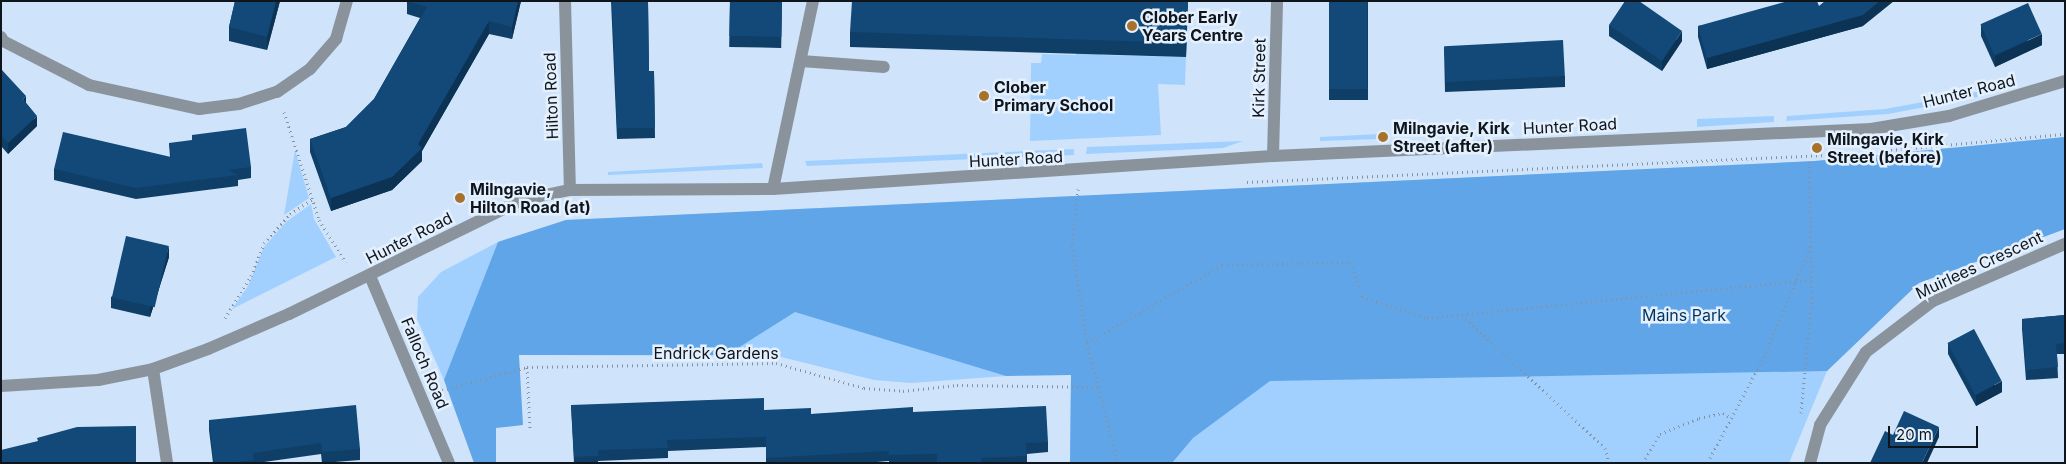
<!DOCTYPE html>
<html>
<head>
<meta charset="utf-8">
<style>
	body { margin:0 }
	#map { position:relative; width:2066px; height:464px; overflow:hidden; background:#cfe4fa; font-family:Inter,sans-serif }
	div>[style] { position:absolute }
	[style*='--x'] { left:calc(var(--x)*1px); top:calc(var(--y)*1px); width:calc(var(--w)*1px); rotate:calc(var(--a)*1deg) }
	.green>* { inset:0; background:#a2d0fe }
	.forest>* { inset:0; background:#61a5e9 }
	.path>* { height:3px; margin-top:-1.5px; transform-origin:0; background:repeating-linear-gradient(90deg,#8493a4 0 1px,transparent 0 5px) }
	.service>* { height:12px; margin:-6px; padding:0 6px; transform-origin:6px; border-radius:6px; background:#8a939c }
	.minor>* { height:12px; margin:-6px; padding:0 6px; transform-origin:6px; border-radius:6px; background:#8a939c }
	.tertiary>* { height:12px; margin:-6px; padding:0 6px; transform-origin:6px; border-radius:6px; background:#8a939c }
	.wall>* { inset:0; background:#0f3f67; transform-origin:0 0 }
	.shaded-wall>* { inset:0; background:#0d3354 }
	.building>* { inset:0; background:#124978; transform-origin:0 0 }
	.dots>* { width:14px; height:14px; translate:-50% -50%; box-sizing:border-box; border:2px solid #e4f0fe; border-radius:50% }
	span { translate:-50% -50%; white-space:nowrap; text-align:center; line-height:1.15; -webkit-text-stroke:5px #e4f0fe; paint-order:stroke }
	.poi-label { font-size:16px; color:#0e151c; font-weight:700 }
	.left { translate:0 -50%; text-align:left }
	.street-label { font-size:16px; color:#0e151c }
	.park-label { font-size:16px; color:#00335d }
	.frame { position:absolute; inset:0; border:2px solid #0e151c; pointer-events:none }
	.scale { position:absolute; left:1888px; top:426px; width:90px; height:22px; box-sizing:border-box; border:2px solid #0e151c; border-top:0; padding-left:6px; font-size:15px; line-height:18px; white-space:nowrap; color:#0e151c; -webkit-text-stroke:4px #e4f0fe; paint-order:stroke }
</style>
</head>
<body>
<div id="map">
	<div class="green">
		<div style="clip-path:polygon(1076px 50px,1101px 51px,1101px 55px,1186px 57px,1185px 85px,1158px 84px,1161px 135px,1030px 141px,1031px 63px,1041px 63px,1042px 54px,1076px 55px)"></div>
		<div style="clip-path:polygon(1977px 92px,1978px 97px,1888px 114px,1786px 121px,1787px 116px,1885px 109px)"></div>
		<div style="clip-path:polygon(1774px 116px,1774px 122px,1697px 127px,1697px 119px)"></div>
		<div style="clip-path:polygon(1380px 134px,1380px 139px,1320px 141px,1320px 137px)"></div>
		<div style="clip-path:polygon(2065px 137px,2065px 229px,1918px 283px,1827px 371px,1789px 463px,1070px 463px,1071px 375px,1006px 376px,911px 383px,874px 380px,777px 356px,519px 355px,444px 380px,417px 319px,418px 297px,441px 272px,498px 242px,566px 220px,1815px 161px)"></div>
		<div style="clip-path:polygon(1243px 141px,1223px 148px,1086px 154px,1087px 147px)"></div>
		<div style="clip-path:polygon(1074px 149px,1074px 155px,807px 166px,805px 161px)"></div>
		<div style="clip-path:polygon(295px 150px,309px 198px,284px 215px)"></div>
		<div style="clip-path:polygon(762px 163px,763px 168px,608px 175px,608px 172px)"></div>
		<div style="clip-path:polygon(311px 204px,314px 219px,336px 257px,232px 309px,248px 286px,264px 247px,286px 222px)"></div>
	</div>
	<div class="forest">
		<div style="clip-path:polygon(2065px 137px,2065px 229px,1919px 283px,1827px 371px,1270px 381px,1193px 438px,1172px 463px,1070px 463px,1071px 375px,1006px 376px,795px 312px,727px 355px,519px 355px,523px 425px,496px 428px,496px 463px,474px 463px,444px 380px,498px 242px,566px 220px,1815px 161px)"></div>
	</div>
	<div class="path">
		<div style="--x:284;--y:112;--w:114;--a:72"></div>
		<div style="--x:319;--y:220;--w:50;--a:57.3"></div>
		<div style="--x:1891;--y:150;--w:175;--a:-5.3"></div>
		<div style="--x:1247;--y:182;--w:599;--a:-2.68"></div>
		<div style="--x:1078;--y:189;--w:56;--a:96.1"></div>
		<div style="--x:1072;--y:245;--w:99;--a:81.3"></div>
		<div style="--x:1087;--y:343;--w:124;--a:75.5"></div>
		<div style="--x:1462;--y:315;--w:195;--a:42.9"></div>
		<div style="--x:1605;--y:448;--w:16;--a:75"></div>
		<div style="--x:225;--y:318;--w:49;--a:-58.2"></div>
		<div style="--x:251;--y:276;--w:35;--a:-68"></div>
		<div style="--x:264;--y:243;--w:39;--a:-48"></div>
		<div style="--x:290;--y:214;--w:27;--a:-34"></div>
		<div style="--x:1087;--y:343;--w:156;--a:-30"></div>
		<div style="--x:1222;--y:265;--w:129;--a:-1.3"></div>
		<div style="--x:1351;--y:262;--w:37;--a:73"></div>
		<div style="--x:1362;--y:297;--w:68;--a:17.9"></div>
		<div style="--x:1427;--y:318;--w:386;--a:-5.7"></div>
		<div style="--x:527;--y:367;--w:63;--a:87.3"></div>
		<div style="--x:442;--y:390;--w:88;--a:-15.1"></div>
		<div style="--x:527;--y:367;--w:249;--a:-0.9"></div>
		<div style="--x:776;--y:363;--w:91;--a:15.9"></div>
		<div style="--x:864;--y:388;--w:39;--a:4"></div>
		<div style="--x:903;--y:391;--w:54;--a:-6.3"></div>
		<div style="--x:957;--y:385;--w:142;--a:0.8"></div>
		<div style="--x:1801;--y:413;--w:117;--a:-84.6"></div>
		<div style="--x:1812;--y:297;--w:139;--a:-91.2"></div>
		<div style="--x:1643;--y:463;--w:34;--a:-60"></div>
		<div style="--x:1660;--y:434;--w:42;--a:-22.3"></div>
		<div style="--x:1699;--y:418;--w:25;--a:-12"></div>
		<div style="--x:1723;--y:413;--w:9;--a:32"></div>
		<div style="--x:1711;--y:463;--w:5;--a:-101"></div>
		<div style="--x:1710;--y:458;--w:119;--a:-61.9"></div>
		<div style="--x:1766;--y:353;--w:116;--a:-67.6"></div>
	</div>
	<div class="service">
		<div style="--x:801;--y:61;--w:83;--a:4.1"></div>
		<div style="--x:773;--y:189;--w:192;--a:-78"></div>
		<div style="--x:153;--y:369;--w:95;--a:81.5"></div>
	</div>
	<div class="minor">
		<div style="--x:565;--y:1;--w:189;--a:88.5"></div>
		<div style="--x:1;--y:37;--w:4;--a:63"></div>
		<div style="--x:3;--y:41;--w:97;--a:27.1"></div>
		<div style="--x:89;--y:85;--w:113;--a:12.3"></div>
		<div style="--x:199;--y:109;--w:40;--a:-7.1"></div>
		<div style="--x:239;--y:104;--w:40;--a:-18"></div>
		<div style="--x:277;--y:92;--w:40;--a:-34.9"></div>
		<div style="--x:310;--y:69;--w:40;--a:-49"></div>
		<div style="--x:336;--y:39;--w:40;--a:-74"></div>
		<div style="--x:1273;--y:156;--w:155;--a:-88.5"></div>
		<div style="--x:1810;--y:463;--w:39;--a:-75"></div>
		<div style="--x:1820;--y:425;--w:86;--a:-57.8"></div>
		<div style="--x:1866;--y:352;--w:84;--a:-37.3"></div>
		<div style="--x:1933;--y:301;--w:144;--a:-23.4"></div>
	</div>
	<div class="tertiary">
		<div style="--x:370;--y:276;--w:203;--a:67.1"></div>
		<div style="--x:1;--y:386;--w:97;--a:-3.5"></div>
		<div style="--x:98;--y:380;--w:56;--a:-11.3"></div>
		<div style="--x:153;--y:369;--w:59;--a:-20"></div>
		<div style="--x:208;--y:349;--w:88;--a:-23.4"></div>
		<div style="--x:289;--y:314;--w:259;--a:-26.1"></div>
		<div style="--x:522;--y:200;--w:49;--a:-11.8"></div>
		<div style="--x:570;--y:190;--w:203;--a:-0.3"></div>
		<div style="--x:773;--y:189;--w:501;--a:-3.78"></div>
		<div style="--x:1273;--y:156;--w:599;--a:-2.59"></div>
		<div style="--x:1871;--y:129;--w:79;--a:-9.5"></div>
		<div style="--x:1949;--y:116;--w:121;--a:-16.8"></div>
	</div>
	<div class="wall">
		<div style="clip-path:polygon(235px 1px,280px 1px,267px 50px,229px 41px,229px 27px)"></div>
		<div style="clip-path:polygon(407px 1px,521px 1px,512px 39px,489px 34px,422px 151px,422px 161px,392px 190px,331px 211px,310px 152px,310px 139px,346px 127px,374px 99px,420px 18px,407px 14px)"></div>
		<div style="clip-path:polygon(611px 1px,648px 1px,649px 71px,654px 71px,655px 138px,617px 139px)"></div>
		<div style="left:730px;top:1px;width:52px;height:46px;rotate:1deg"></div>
		<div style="clip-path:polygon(1188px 1px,1186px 57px,850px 47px,850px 32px)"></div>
		<div style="left:1329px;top:1px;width:39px;height:99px"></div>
		<div style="clip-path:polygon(1819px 6px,1863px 26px,1707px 69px,1698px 37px,1698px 26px)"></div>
		<div style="clip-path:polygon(1609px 25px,1682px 41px,1662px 71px,1609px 36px)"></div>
		<div style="clip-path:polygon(1981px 25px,2042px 45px,1995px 67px,1981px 36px)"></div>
		<div style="clip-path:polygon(1444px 47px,1565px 76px,1565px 87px,1445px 92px)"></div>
		<div style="clip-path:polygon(1px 69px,26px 104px,37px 126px,8px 154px,1px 146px)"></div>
		<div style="clip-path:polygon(169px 143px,251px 167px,251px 178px,238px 180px,238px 186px,136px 199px,54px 180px,54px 169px,170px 157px)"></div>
		<div style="clip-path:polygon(169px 257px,150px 317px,111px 308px,111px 297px)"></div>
		<div style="clip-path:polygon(2065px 315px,2065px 354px,2057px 354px,2058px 378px,2026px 380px,2022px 329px,2022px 319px)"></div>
		<div style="clip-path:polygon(1948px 343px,2002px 392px,1976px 406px,1948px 354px)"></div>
		<div style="clip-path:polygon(571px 405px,764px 410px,811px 414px,913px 412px,1048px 442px,1048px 452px,1027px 454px,1027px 463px,889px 463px,889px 461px,864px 463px,766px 463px,766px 447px,668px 451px,668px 458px,598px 461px,598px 463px,574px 463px)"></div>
		<div style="clip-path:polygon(209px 420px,360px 449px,360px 460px,322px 463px,321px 454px,257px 463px,213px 463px,209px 430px)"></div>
	</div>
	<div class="shaded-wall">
		<div style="clip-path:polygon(276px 1px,280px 1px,267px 50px,267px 37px)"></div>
		<div style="clip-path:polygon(518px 1px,521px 1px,512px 39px,512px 27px)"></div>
		<div style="clip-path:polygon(1188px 1px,1186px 57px,1186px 43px)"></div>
		<div style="clip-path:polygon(1880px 1px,1894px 1px,1863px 26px,1707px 69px,1707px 58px)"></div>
		<div style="clip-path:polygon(489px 21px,489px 34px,422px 151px,422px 161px,392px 190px,331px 211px,331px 198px,418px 144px)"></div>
		<div style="clip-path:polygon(1682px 31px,1682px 41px,1662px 71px,1662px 61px)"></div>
		<div style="clip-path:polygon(2042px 34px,2042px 45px,1995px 67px,1995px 56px)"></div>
		<div style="clip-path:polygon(26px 96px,26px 107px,23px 99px)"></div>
		<div style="clip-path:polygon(37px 116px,37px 126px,8px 154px,8px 143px)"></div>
		<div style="clip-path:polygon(169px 246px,169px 257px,150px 317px,150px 306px)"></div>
		<div style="clip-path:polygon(2002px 381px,2002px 392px,1976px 406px,1976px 395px)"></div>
		<div style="clip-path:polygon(1939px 427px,1939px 437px,1927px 463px,1922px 463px)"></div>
	</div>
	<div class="building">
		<div style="clip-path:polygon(235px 1px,276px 1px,267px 37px,229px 27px)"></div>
		<div style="clip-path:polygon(407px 1px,518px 1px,512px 27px,489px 21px,418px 144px,422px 148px,392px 177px,331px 198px,310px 139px,346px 127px,374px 99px,427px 7px)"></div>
		<div style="clip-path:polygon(612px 1px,648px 1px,649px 71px,654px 71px,655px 128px,617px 128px)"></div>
		<div style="left:730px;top:1px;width:52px;height:35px;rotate:1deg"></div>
		<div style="clip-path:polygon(852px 1px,1188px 1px,1186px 43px,850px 32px)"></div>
		<div style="left:1329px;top:1px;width:38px;height:88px"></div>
		<div style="clip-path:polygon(1625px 1px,1639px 1px,1682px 31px,1662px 61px,1609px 25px)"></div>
		<div style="clip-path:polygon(1788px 1px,1817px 1px,1819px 6px,1825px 1px,1880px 1px,1863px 15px,1707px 58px,1698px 26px)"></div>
		<div style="left:2028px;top:3px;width:34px;height:52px;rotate:66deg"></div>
		<div style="left:1563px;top:40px;width:36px;height:119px;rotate:87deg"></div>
		<div style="clip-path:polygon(1px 69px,26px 96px,23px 99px,37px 116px,8px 143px,1px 135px)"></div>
		<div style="clip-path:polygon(246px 128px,251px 167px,228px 170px,238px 175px,136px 188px,54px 169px,63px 132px,171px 157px,169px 143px,192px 140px,192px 135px)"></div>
		<div style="left:126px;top:236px;width:44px;height:63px;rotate:13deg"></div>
		<div style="clip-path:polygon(2065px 315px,2065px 343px,2056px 344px,2058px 367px,2026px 370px,2022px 319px)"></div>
		<div style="left:1974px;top:329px;width:59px;height:30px;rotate:62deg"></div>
		<div style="clip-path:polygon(764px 398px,764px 410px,811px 408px,811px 414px,913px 407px,913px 412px,1046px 406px,1048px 442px,1026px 443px,1027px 456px,981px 458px,982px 463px,937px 463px,937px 454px,889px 455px,889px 451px,766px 458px,766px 437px,667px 440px,668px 448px,598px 450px,598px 456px,574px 457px,571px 405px)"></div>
		<div style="clip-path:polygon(356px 405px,360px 449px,322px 452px,321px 443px,253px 453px,254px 460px,227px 463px,214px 463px,209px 420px)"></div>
		<div style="clip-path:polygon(1904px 411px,1939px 427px,1922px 463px,1870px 463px,1885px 431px,1893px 435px)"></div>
		<div style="clip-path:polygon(136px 426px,136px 463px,101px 463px,101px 462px,98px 463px,1px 463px,1px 450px,38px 441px,37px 438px,77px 427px)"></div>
	</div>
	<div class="dots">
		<div style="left:1132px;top:26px;background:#a8722d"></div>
		<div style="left:984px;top:96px;background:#a8722d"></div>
		<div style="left:1383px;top:137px;background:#a8722d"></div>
		<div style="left:1817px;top:148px;background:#a8722d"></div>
		<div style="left:460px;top:198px;background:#a8722d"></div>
	</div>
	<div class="poi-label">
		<span class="left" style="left:1142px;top:26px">Clober Early<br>Years Centre</span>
		<span class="left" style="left:994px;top:96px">Clober<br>Primary School</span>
		<span class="left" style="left:1393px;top:137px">Milngavie, Kirk<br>Street (after)</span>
		<span class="left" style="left:1827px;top:148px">Milngavie, Kirk<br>Street (before)</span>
		<span class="left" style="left:470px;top:198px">Milngavie,<br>Hilton Road (at)</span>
	</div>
	<div class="street-label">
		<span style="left:1259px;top:78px;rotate:-89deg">Kirk Street</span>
		<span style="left:1969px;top:91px;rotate:-14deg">Hunter Road</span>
		<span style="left:551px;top:96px;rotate:-92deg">Hilton Road</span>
		<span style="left:1570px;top:126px;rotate:-3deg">Hunter Road</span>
		<span style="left:1016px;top:159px;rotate:-3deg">Hunter Road</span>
		<span style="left:409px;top:238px;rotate:-27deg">Hunter Road</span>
		<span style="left:1979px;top:265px;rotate:-25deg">Muirlees Crescent</span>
		<span style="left:716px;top:353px">Endrick Gardens</span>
		<span style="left:425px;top:363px;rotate:67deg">Falloch Road</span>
	</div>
	<div class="park-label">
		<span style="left:1684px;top:315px">Mains Park</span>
	</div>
	<div class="frame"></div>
	<div class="scale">20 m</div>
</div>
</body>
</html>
